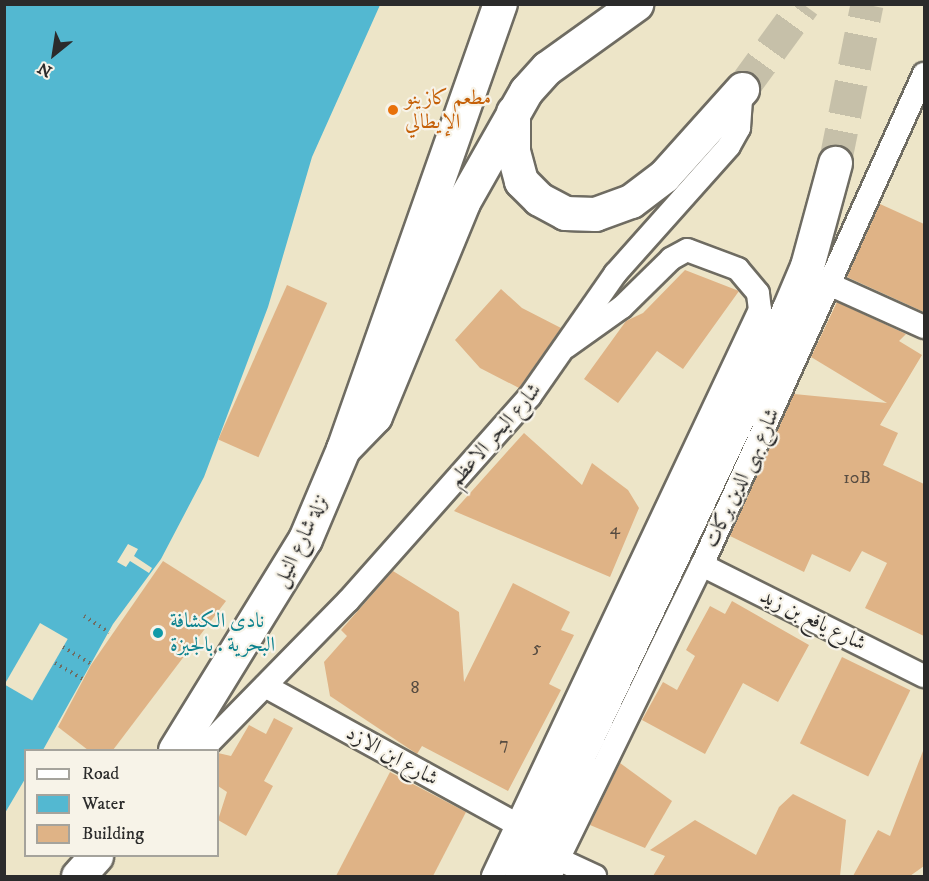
<!DOCTYPE html>
<html>
<head>
<meta charset="utf-8">
<style>
	body { margin:0 }
	#map { position:relative; width:929px; height:881px; overflow:hidden; background:#ede5c8; font-family:"IM FELL DW Pica",Amiri,serif }
	div>[style] { position:absolute }
	[style*='--x'] { left:calc(var(--x)*1px); top:calc(var(--y)*1px); width:calc(var(--w)*1px); rotate:calc(var(--a)*1deg) }
	.water>* { inset:0; background:#53b8d1 }
	.pier>* { inset:0; background:#ede5c8; transform-origin:0 0 }
	.building>* { inset:0; background:#dfb386; transform-origin:0 0 }
	.primary-tunnel>* { height:33px; margin-top:-16.5px; transform-origin:0; background:repeating-linear-gradient(90deg,#c6c0a9 0 33px,transparent 0 49px) }
	.trunk-tunnel>* { height:33px; margin-top:-16.5px; transform-origin:0; background:repeating-linear-gradient(90deg,#c6c0a9 0 33px,transparent 0 49px) }
	.path>* { height:4px; margin-top:-2px; transform-origin:0; background:repeating-linear-gradient(90deg,#6f6c62 0 1.5px,transparent 0 6px) }
	.roads { filter:drop-shadow(2px 0 #6f6c62) drop-shadow(-2px 0 #6f6c62) drop-shadow(0 2px #6f6c62) drop-shadow(0 -2px #6f6c62) }
	.minor>* { height:22px; margin:-11px; padding:0 11px; transform-origin:11px; border-radius:11px; background:#fff }
	.primary>* { height:33px; margin:-16.5px; padding:0 16.5px; transform-origin:16.5px; border-radius:16.5px; background:#fff }
	.trunk>* { height:33px; margin:-16.5px; padding:0 16.5px; transform-origin:16.5px; border-radius:16.5px; background:#fff }
	.dots>* { width:16px; height:16px; translate:-50% -50%; box-sizing:border-box; border:3px solid #f7f3e8; border-radius:50% }
	span { translate:-50% -50%; white-space:nowrap; text-align:center; line-height:1.15; -webkit-text-stroke:4.5px #f7f3e8; paint-order:stroke }
	.number-label { font-size:18px; color:#584d42 }
	.number-label span { -webkit-text-stroke-width:0 }
	.food-label { font-size:21px; color:#c56008 }
	.left { translate:0 -50%; text-align:left }
	.street-label { font-size:21px; color:#2b2b2b }
	.culture-label { font-size:21px; color:#0d838f }
	.frame { position:absolute; inset:0; border:6px solid #2b2b2b; pointer-events:none }
	.legend { position:absolute; left:24px; top:749px; width:195px; height:108px; box-sizing:border-box; background:#f7f3e8; border:2px solid #a5a39c; margin:0; padding:8px 10px; list-style:none; font-size:18px; color:#2b2b2b }
	.legend li { display:flex; align-items:center; gap:12px; height:30px }
	.legend b { width:30px; border:2px solid #a5a39c }
	.north { position:absolute; left:24px; top:24px; width:60px; height:60px; -webkit-text-stroke:4px #f7f3e8; paint-order:stroke; rotate:210deg; font-size:16px; font-weight:700; line-height:24px; text-align:center; color:#2b2b2b }
	.north::after { content:''; display:block; margin:auto; width:21px; height:27px; background:#2b2b2b; clip-path:polygon(50% 0,100% 100%,50% 72%,0 100%) }
</style>
</head>
<body>
<div id="map">
	<div class="water">
		<div style="clip-path:polygon(5px 5px,380px 5px,312px 157px,268px 307px,204px 477px,161px 559px,113px 624px,43px 750px,26px 750px,25px 779px,5px 813px)"></div>
	</div>
	<div class="pier">
		<div style="clip-path:polygon(128px 544px,138px 549px,134px 556px,152px 568px,149px 573px,130px 561px,126px 567px,117px 562px)"></div>
		<div style="left:40px;top:623px;width:32px;height:71px;rotate:30deg"></div>
	</div>
	<div class="building">
		<div style="clip-path:polygon(880px 204px,924px 224px,924px 312px,847px 277px)"></div>
		<div style="clip-path:polygon(685px 270px,739px 291px,683px 369px,657px 351px,618px 403px,584px 379px,626px 321px,643px 313px)"></div>
		<div style="left:287px;top:285px;width:44px;height:169px;rotate:24deg"></div>
		<div style="clip-path:polygon(501px 289px,522px 308px,561px 328px,519px 388px,480px 368px,455px 340px)"></div>
		<div style="clip-path:polygon(837px 302px,906px 334px,899px 341px,922px 355px,880px 425px,898px 433px,883px 465px,924px 484px,924px 636px,865px 608px,887px 563px,862px 551px,850px 572px,812px 554px,804px 572px,730px 536px,794px 394px,887px 403px,811px 357px)"></div>
		<div style="clip-path:polygon(524px 433px,582px 485px,592px 463px,628px 490px,639px 508px,610px 577px,454px 511px)"></div>
		<div style="clip-path:polygon(163px 561px,226px 601px,113px 750px,88px 750px,58px 727px,91px 665px)"></div>
		<div style="clip-path:polygon(393px 571px,459px 612px,464px 682px,513px 583px,570px 612px,561px 630px,574px 635px,549px 684px,561px 690px,508px 791px,422px 746px,417px 754px,330px 696px,324px 662px,347px 636px,341px 630px)"></div>
		<div style="clip-path:polygon(732px 601px,809px 645px,778px 702px,743px 683px,705px 754px,642px 720px,663px 682px,677px 690px,695px 656px,686px 650px,710px 606px,725px 614px)"></div>
		<div style="left:842px;top:657px;width:76px;height:96px;rotate:26deg"></div>
		<div style="clip-path:polygon(274px 718px,293px 728px,264px 781px,273px 786px,246px 836px,218px 820px,227px 792px,218px 786px,218px 753px,231px 756px,249px 725px,266px 734px)"></div>
		<div style="clip-path:polygon(923px 751px,924px 866px,910px 876px,853px 876px,878px 830px,890px 836px)"></div>
		<div style="clip-path:polygon(620px 763px,672px 801px,645px 848px,590px 825px)"></div>
		<div style="clip-path:polygon(390px 772px,466px 812px,433px 876px,336px 876px)"></div>
		<div style="clip-path:polygon(793px 794px,846px 820px,840px 876px,653px 876px,665px 856px,650px 850px,695px 820px,756px 855px,779px 807px)"></div>
	</div>
	<div class="primary-tunnel">
		<div style="--x:835;--y:163;--w:162;--a:-78.6"></div>
	</div>
	<div class="trunk-tunnel">
		<div style="--x:742;--y:89;--w:105;--a:-53.9"></div>
	</div>
	<div class="path">
		<div style="--x:84;--y:616;--w:30;--a:33"></div>
		<div style="--x:63;--y:647;--w:33;--a:31"></div>
		<div style="--x:55;--y:663;--w:32;--a:30"></div>
	</div>
	<div class="roads">
		<div class="minor">
			<div style="--x:831;--y:285;--w:102;--a:24.3"></div>
			<div style="--x:702;--y:565;--w:248;--a:26.6"></div>
			<div style="--x:265;--y:686;--w:289;--a:28.8"></div>
			<div style="--x:202;--y:750;--w:209;--a:-45.6"></div>
			<div style="--x:348;--y:601;--w:274;--a:-48.4"></div>
			<div style="--x:530;--y:396;--w:149;--a:-55.1"></div>
			<div style="--x:615;--y:274;--w:171;--a:-48.3"></div>
			<div style="--x:729;--y:146;--w:21;--a:-61"></div>
			<div style="--x:739;--y:128;--w:39;--a:-86"></div>
			<div style="--x:558;--y:859;--w:41;--a:24.7"></div>
			<div style="--x:493;--y:876;--w:626;--a:-64.75"></div>
			<div style="--x:760;--y:310;--w:17;--a:-97"></div>
			<div style="--x:758;--y:293;--w:31;--a:-130"></div>
			<div style="--x:738;--y:269;--w:54;--a:-159.6"></div>
			<div style="--x:687;--y:250;--w:18;--a:151"></div>
			<div style="--x:671;--y:259;--w:69;--a:135.6"></div>
			<div style="--x:622;--y:307;--w:69;--a:144.5"></div>
			<div style="--x:550;--y:876;--w:346;--a:-64"></div>
			<div style="--x:702;--y:565;--w:539;--a:-65.67"></div>
		</div>
		<div class="primary">
			<div style="--x:175;--y:750;--w:248;--a:-58.4"></div>
			<div style="--x:305;--y:539;--w:98;--a:-67.1"></div>
			<div style="--x:343;--y:449;--w:472;--a:-70.6"></div>
			<div style="--x:78;--y:876;--w:27;--a:-48"></div>
			<div style="--x:521;--y:876;--w:625;--a:-64.71"></div>
			<div style="--x:788;--y:311;--w:49;--a:-67.1"></div>
			<div style="--x:807;--y:266;--w:107;--a:-74.8"></div>
		</div>
		<div class="trunk">
			<div style="--x:513;--y:112;--w:39;--a:90"></div>
			<div style="--x:513;--y:151;--w:31;--a:75"></div>
			<div style="--x:521;--y:181;--w:25;--a:45"></div>
			<div style="--x:539;--y:199;--w:30;--a:28"></div>
			<div style="--x:565;--y:213;--w:30;--a:2"></div>
			<div style="--x:595;--y:214;--w:38;--a:-20"></div>
			<div style="--x:631;--y:201;--w:41;--a:-37.1"></div>
			<div style="--x:664;--y:176;--w:117;--a:-48.1"></div>
			<div style="--x:343;--y:449;--w:46;--a:-45.9"></div>
			<div style="--x:375;--y:416;--w:231;--a:-67.6"></div>
			<div style="--x:463;--y:202;--w:128;--a:-60.4"></div>
			<div style="--x:526;--y:91;--w:31;--a:-48"></div>
			<div style="--x:547;--y:68;--w:110;--a:-35.7"></div>
		</div>
	</div>
	<div class="dots">
		<div style="left:393px;top:110px;background:#e8710a"></div>
		<div style="left:158px;top:633px;background:#0f9aa8"></div>
	</div>
	<div class="number-label">
		<span style="left:857px;top:478px">10B</span>
		<span style="left:615px;top:529px">4</span>
		<span style="left:537px;top:648px">5</span>
		<span style="left:415px;top:688px">8</span>
		<span style="left:504px;top:744px">7</span>
	</div>
	<div class="food-label">
		<span class="left" style="left:405px;top:110px">مطعم كازينو<br>الإيطالي</span>
	</div>
	<div class="street-label">
		<span style="left:495px;top:435px;rotate:-49deg">شارع البحر الاعظم</span>
		<span style="left:742px;top:478px;rotate:-65deg">شارع بهى الدين بركات</span>
		<span style="left:301px;top:541px;rotate:-64deg">نزلة شارع النيل</span>
		<span style="left:813px;top:620px;rotate:26deg">شارع يافع بن زيد</span>
		<span style="left:392px;top:756px;rotate:29deg">شارع ابن الازد</span>
	</div>
	<div class="culture-label">
		<span class="left" style="left:170px;top:633px">نادى الكشافة<br>البحرية . بالجيزة</span>
	</div>
	<div class="frame"></div>
	<ul class="legend">
	<li><b style="height:8px;background:#fff"></b>Road</li>
	<li><b style="height:16px;background:#53b8d1"></b>Water</li>
	<li><b style="height:16px;background:#dfb386"></b>Building</li>
	</ul>
	<div class="north">N</div>
</div>
</body>
</html>
